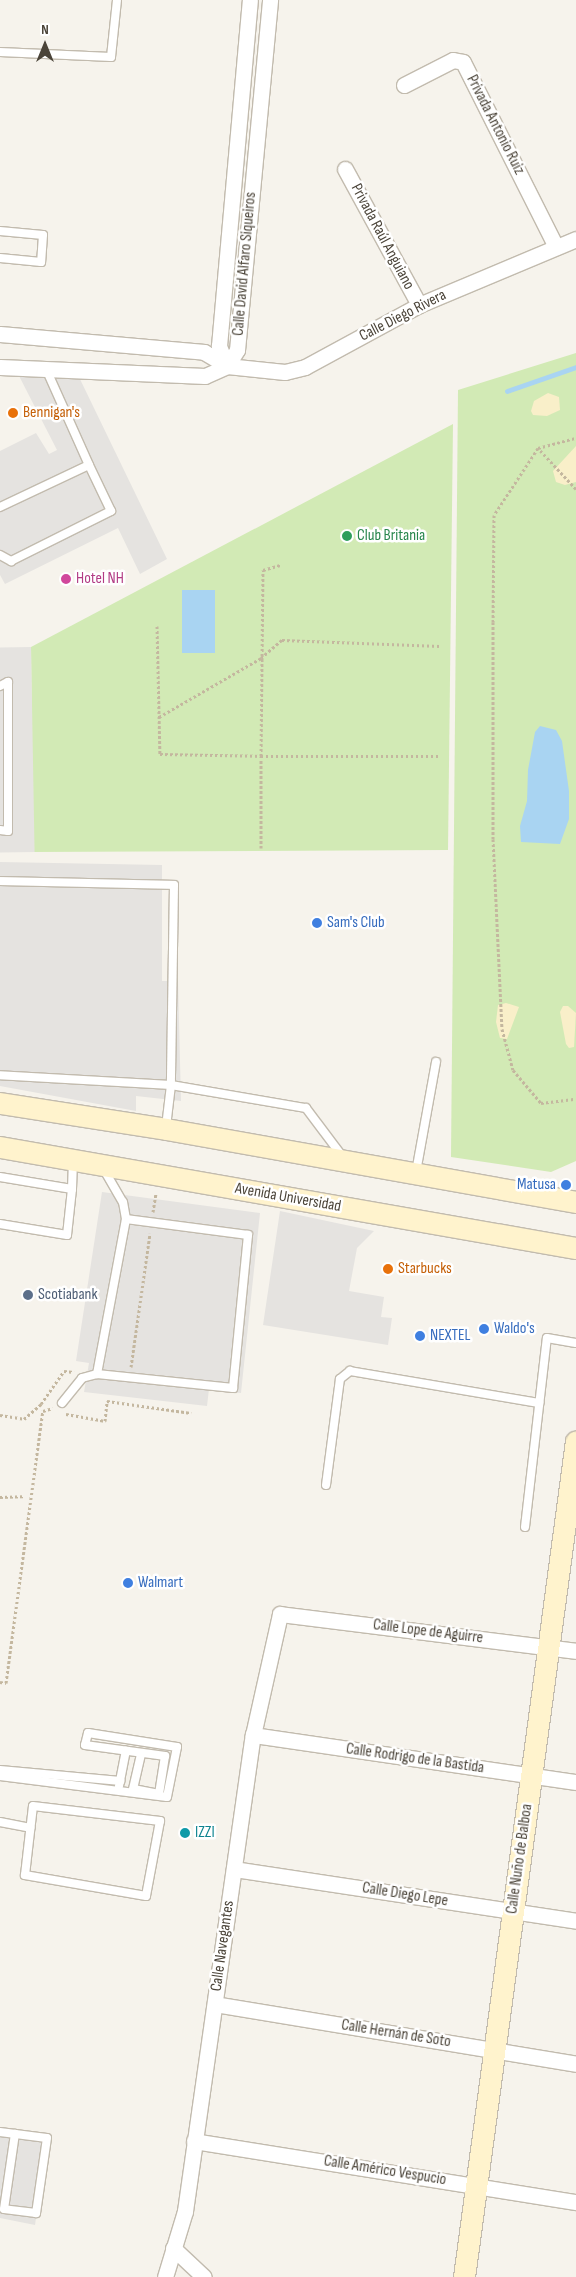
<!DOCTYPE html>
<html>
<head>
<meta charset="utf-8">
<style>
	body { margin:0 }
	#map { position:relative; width:576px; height:2277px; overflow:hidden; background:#f6f3ec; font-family:"Sofia Sans Condensed",sans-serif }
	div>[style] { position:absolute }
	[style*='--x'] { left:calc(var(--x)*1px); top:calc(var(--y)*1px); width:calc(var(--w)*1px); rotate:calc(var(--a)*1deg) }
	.green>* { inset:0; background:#d2eab5 }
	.sand>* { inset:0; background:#f9efc9 }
	.parking>* { inset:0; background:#e5e3e0; transform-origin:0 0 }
	.water>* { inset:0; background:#a9d4f2; transform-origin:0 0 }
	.stream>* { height:5px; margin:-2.5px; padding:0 2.5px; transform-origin:2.5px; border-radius:2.5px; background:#a9d4f2 }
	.path>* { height:3px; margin-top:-1.5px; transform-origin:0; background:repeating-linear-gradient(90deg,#c4b79f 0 2.5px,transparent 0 5px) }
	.roads { filter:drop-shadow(1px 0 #c2bbae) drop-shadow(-1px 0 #c2bbae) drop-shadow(0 1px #c2bbae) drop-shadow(0 -1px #c2bbae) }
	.service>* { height:8px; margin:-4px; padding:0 4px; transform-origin:4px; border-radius:4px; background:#fff }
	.minor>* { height:15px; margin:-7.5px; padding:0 7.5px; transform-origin:7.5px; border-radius:7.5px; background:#fff }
	.secondary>* { height:21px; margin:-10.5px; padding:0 10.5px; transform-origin:10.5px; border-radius:10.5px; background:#fff3cd }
	.dots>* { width:14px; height:14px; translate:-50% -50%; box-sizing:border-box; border:2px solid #fff; border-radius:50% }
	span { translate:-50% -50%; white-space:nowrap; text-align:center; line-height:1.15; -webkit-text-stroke:5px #fff; paint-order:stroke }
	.street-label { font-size:16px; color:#4b4439 }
	.food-label { font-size:16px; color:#c56008 }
	.left { translate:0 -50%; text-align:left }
	.leisure-label { font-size:16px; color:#27864d }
	.hotel-label { font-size:16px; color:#b23c85 }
	.shop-label { font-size:16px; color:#366cbe }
	.right { translate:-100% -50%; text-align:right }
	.service-label { font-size:16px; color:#4e5e75 }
	.culture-label { font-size:16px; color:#0d838f }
	.north { position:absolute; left:20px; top:20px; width:50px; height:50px; -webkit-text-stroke:4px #fff; paint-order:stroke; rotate:0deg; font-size:14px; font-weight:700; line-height:20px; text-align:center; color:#4b4439 }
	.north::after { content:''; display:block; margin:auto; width:18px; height:22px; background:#4b4439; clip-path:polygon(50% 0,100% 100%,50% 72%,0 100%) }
</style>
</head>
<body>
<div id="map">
	<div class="green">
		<div style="clip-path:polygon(576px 353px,576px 1161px,551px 1172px,451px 1157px,458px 390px)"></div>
		<div style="clip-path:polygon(453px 424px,448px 850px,33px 852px,31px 647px)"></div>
	</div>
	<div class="sand">
		<div style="clip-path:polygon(548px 393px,559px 397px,560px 410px,547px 416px,533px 415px,531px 411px,534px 401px)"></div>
		<div style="clip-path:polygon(576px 446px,576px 482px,565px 485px,556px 482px,553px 471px)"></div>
		<div style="clip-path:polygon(506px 1003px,519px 1007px,507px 1039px,500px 1038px,496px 1022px,498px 1005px)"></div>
		<div style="clip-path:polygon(563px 1006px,568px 1006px,576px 1013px,574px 1047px,569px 1048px,566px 1044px,560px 1012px)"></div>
	</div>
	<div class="parking">
		<div style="clip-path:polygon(17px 372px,78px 375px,167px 559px,140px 574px,118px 528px,5px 584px,0 575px,0 451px,36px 433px,49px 454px,57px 450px)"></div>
		<div style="left:31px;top:647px;width:205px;height:35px;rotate:89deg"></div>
		<div style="clip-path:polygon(0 862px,162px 865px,162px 981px,178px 981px,181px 1101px,136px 1096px,136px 1111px,0 1086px)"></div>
		<div style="clip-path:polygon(102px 1192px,260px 1213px,241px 1393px,209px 1389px,207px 1406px,84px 1392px,89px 1363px,76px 1361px)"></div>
		<div style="clip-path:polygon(280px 1211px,374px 1231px,357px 1248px,349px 1291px,384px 1297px,381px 1317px,392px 1318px,388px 1345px,263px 1325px)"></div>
		<div style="clip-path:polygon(0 2128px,48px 2133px,35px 2225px,0 2218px)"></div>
	</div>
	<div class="water">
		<div style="left:182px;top:590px;width:33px;height:63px"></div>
		<div style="clip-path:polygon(540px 726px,556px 730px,562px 741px,569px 791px,569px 819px,560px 844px,521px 842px,520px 826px,527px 801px,528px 770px,535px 732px)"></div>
	</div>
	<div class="stream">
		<div style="--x:507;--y:391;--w:73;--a:-19.2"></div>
	</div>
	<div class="path">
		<div style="--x:538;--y:448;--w:39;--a:-15"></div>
		<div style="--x:576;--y:489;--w:56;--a:-132.8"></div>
		<div style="--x:538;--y:448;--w:80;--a:123.3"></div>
		<div style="--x:494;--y:515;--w:107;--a:90.5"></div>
		<div style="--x:493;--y:622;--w:217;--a:90"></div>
		<div style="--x:493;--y:839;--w:190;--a:87.3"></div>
		<div style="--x:502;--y:1029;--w:42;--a:75"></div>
		<div style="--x:513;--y:1070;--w:43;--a:49.7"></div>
		<div style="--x:541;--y:1103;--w:35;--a:-7"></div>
		<div style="--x:157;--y:626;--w:128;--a:88.7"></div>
		<div style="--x:160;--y:754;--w:101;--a:1.1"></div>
		<div style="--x:261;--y:756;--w:186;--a:-89.4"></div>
		<div style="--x:263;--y:570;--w:18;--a:-16"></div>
		<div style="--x:159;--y:717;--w:118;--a:-30"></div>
		<div style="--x:261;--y:658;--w:28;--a:-41"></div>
		<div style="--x:282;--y:640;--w:158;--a:2.2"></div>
		<div style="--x:261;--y:848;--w:92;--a:-90"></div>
		<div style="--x:261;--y:756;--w:179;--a:0"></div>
		<div style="--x:153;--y:1212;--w:19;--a:-81"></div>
		<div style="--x:131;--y:1367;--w:135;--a:-81.9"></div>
		<div style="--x:66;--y:1414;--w:40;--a:10"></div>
		<div style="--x:105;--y:1421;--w:20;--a:-84"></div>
		<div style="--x:107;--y:1401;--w:85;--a:8.1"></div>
		<div style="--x:0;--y:1415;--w:24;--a:9"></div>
		<div style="--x:24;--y:1419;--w:23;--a:-41"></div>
		<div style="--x:41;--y:1404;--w:40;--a:-55.1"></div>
		<div style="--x:64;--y:1371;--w:10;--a:6"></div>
		<div style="--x:0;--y:1497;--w:23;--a:-2"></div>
		<div style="--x:0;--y:1682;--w:6;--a:9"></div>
		<div style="--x:6;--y:1683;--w:275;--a:-82.3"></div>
		<div style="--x:43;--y:1411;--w:10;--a:-17"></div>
	</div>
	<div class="roads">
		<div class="service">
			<div style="--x:0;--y:52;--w:111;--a:2.6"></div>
			<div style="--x:111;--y:57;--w:57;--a:-84"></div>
			<div style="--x:0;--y:231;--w:43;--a:5.3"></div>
			<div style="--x:43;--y:235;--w:27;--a:94"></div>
			<div style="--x:41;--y:262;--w:41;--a:-174.4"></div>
			<div style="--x:0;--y:507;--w:98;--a:-25.3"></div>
			<div style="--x:89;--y:465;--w:105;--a:-114.1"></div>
			<div style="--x:0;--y:555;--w:13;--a:29"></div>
			<div style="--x:11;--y:561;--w:112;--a:-26.6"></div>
			<div style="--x:111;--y:511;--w:51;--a:-115.6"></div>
			<div style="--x:0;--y:686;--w:9;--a:-27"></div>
			<div style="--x:8;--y:682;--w:149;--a:90"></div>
			<div style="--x:8;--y:831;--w:8;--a:-173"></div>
			<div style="--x:0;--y:881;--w:174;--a:1.3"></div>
			<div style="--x:174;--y:885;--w:200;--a:90.9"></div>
			<div style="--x:171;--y:1085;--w:171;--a:-176.7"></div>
			<div style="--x:166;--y:1127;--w:42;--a:-83.2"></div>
			<div style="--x:171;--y:1085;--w:137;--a:9.7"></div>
			<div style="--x:306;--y:1108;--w:60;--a:53.1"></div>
			<div style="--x:103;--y:1168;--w:39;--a:60"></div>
			<div style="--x:123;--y:1202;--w:17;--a:80"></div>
			<div style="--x:126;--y:1219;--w:158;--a:100.6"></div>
			<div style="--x:97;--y:1374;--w:137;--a:5.9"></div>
			<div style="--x:233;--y:1388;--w:154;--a:-84.4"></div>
			<div style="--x:248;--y:1235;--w:123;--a:-172.5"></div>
			<div style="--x:416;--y:1172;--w:112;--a:-79.7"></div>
			<div style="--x:0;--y:1177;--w:73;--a:9.5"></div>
			<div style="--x:72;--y:1189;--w:46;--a:96.2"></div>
			<div style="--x:67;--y:1235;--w:68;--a:-170.7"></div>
			<div style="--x:72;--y:1189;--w:28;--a:-88"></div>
			<div style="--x:62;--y:1403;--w:32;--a:-51"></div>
			<div style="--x:82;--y:1378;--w:16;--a:-15"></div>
			<div style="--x:326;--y:1485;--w:107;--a:-82.5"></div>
			<div style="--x:340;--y:1379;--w:13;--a:-39"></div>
			<div style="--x:350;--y:1371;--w:192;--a:9.6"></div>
			<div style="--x:525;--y:1527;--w:190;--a:-83.4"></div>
			<div style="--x:547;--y:1338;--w:29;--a:10"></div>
			<div style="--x:0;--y:1770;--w:121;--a:5.2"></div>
			<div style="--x:0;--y:1776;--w:168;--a:7.2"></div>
			<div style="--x:167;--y:1797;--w:51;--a:-78.7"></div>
			<div style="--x:177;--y:1747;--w:90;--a:-171.1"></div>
			<div style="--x:88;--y:1733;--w:12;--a:104"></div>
			<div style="--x:85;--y:1745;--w:81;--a:7.8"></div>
			<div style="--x:165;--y:1756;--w:38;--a:99"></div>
			<div style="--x:159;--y:1794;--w:26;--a:-169"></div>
			<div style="--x:133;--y:1789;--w:37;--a:-77"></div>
			<div style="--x:119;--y:1786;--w:36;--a:-79"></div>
			<div style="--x:33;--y:1806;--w:128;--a:6.7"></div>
			<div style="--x:160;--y:1821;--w:76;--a:100.6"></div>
			<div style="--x:146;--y:1896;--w:123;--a:-170.2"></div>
			<div style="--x:25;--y:1875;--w:69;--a:-83.4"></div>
			<div style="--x:0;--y:1822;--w:31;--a:11"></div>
			<div style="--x:0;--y:2132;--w:47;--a:7.3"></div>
			<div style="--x:47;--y:2138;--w:76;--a:98.3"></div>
			<div style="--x:36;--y:2213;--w:32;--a:-173"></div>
			<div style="--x:4;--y:2209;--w:76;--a:-81.7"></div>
		</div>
		<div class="minor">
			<div style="--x:404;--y:85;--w:55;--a:-27"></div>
			<div style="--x:453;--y:60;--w:10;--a:11"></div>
			<div style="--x:463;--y:62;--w:207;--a:63.3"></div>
			<div style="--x:345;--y:169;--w:155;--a:61.4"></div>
			<div style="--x:0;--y:334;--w:205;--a:5"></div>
			<div style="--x:204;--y:352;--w:27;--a:31"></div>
			<div style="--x:227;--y:366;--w:58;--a:5.9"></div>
			<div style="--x:285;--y:372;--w:21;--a:-14"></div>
			<div style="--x:305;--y:367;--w:130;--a:-28.5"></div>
			<div style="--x:419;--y:305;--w:170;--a:-22.8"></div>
			<div style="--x:227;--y:366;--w:19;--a:-58"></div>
			<div style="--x:237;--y:350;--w:352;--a:-84.6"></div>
			<div style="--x:227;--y:366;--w:22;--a:-112"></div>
			<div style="--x:219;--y:346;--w:347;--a:-84.9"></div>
			<div style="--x:0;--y:367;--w:205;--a:2.5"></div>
			<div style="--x:205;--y:376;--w:24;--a:-24"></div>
			<div style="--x:253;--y:1735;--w:326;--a:8.3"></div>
			<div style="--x:234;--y:1869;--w:346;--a:8.6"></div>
			<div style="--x:215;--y:2004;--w:366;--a:9.4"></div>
			<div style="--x:194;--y:2141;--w:387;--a:9.1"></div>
			<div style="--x:173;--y:2248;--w:42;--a:43.1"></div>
			<div style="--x:165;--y:2277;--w:69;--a:-73.1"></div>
			<div style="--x:185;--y:2211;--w:481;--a:-81.9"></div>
			<div style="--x:253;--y:1735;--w:124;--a:-77.4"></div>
			<div style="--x:280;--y:1614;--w:298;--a:7.1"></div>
		</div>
		<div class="secondary">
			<div style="--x:0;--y:1103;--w:168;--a:8.9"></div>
			<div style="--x:166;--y:1129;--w:416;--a:10.1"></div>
			<div style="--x:0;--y:1147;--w:585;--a:9.95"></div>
			<div style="--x:464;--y:2277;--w:843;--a:-82.37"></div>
		</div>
	</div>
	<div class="dots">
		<div style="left:13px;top:413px;background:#e8710a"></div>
		<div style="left:347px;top:536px;background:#2e9e5b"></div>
		<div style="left:66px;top:579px;background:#d1479c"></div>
		<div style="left:317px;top:923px;background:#3f7fe0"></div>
		<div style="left:566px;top:1185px;background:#3f7fe0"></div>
		<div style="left:388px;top:1269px;background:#e8710a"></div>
		<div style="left:28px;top:1295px;background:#5c6f8a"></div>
		<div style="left:484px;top:1329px;background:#3f7fe0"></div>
		<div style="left:420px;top:1336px;background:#3f7fe0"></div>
		<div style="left:128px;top:1583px;background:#3f7fe0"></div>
		<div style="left:185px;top:1833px;background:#0f9aa8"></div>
	</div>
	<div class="street-label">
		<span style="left:495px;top:125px;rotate:63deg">Privada Antonio Ruiz</span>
		<span style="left:382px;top:237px;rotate:62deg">Privada Raúl Anguiano</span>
		<span style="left:245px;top:264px;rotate:-85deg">Calle David Alfaro Siqueiros</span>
		<span style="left:403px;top:316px;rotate:-27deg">Calle Diego Rivera</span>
		<span style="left:288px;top:1198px;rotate:10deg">Avenida Universidad</span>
		<span style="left:428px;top:1632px;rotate:7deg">Calle Lope de Aguirre</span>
		<span style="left:415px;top:1759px;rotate:8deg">Calle Rodrigo de la Bastida</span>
		<span style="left:520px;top:1859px;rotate:-82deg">Calle Nuño de Balboa</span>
		<span style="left:405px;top:1895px;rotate:9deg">Calle Diego Lepe</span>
		<span style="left:223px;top:1946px;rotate:-82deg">Calle Navegantes</span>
		<span style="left:396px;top:2034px;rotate:9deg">Calle Hernán de Soto</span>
		<span style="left:385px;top:2171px;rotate:9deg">Calle Américo Vespucio</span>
	</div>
	<div class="food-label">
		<span class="left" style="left:23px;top:413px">Bennigan's</span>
		<span class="left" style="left:398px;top:1269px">Starbucks</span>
	</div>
	<div class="leisure-label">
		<span class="left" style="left:357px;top:536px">Club Britania</span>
	</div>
	<div class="hotel-label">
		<span class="left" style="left:76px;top:579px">Hotel NH</span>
	</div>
	<div class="shop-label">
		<span class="left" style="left:327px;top:923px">Sam's Club</span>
		<span class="right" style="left:556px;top:1185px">Matusa</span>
		<span class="left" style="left:494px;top:1329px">Waldo's</span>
		<span class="left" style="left:430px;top:1336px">NEXTEL</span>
		<span class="left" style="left:138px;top:1583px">Walmart</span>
	</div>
	<div class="service-label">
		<span class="left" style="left:38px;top:1295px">Scotiabank</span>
	</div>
	<div class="culture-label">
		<span class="left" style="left:195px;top:1833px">IZZI</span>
	</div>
	<div class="north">N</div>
</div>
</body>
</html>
